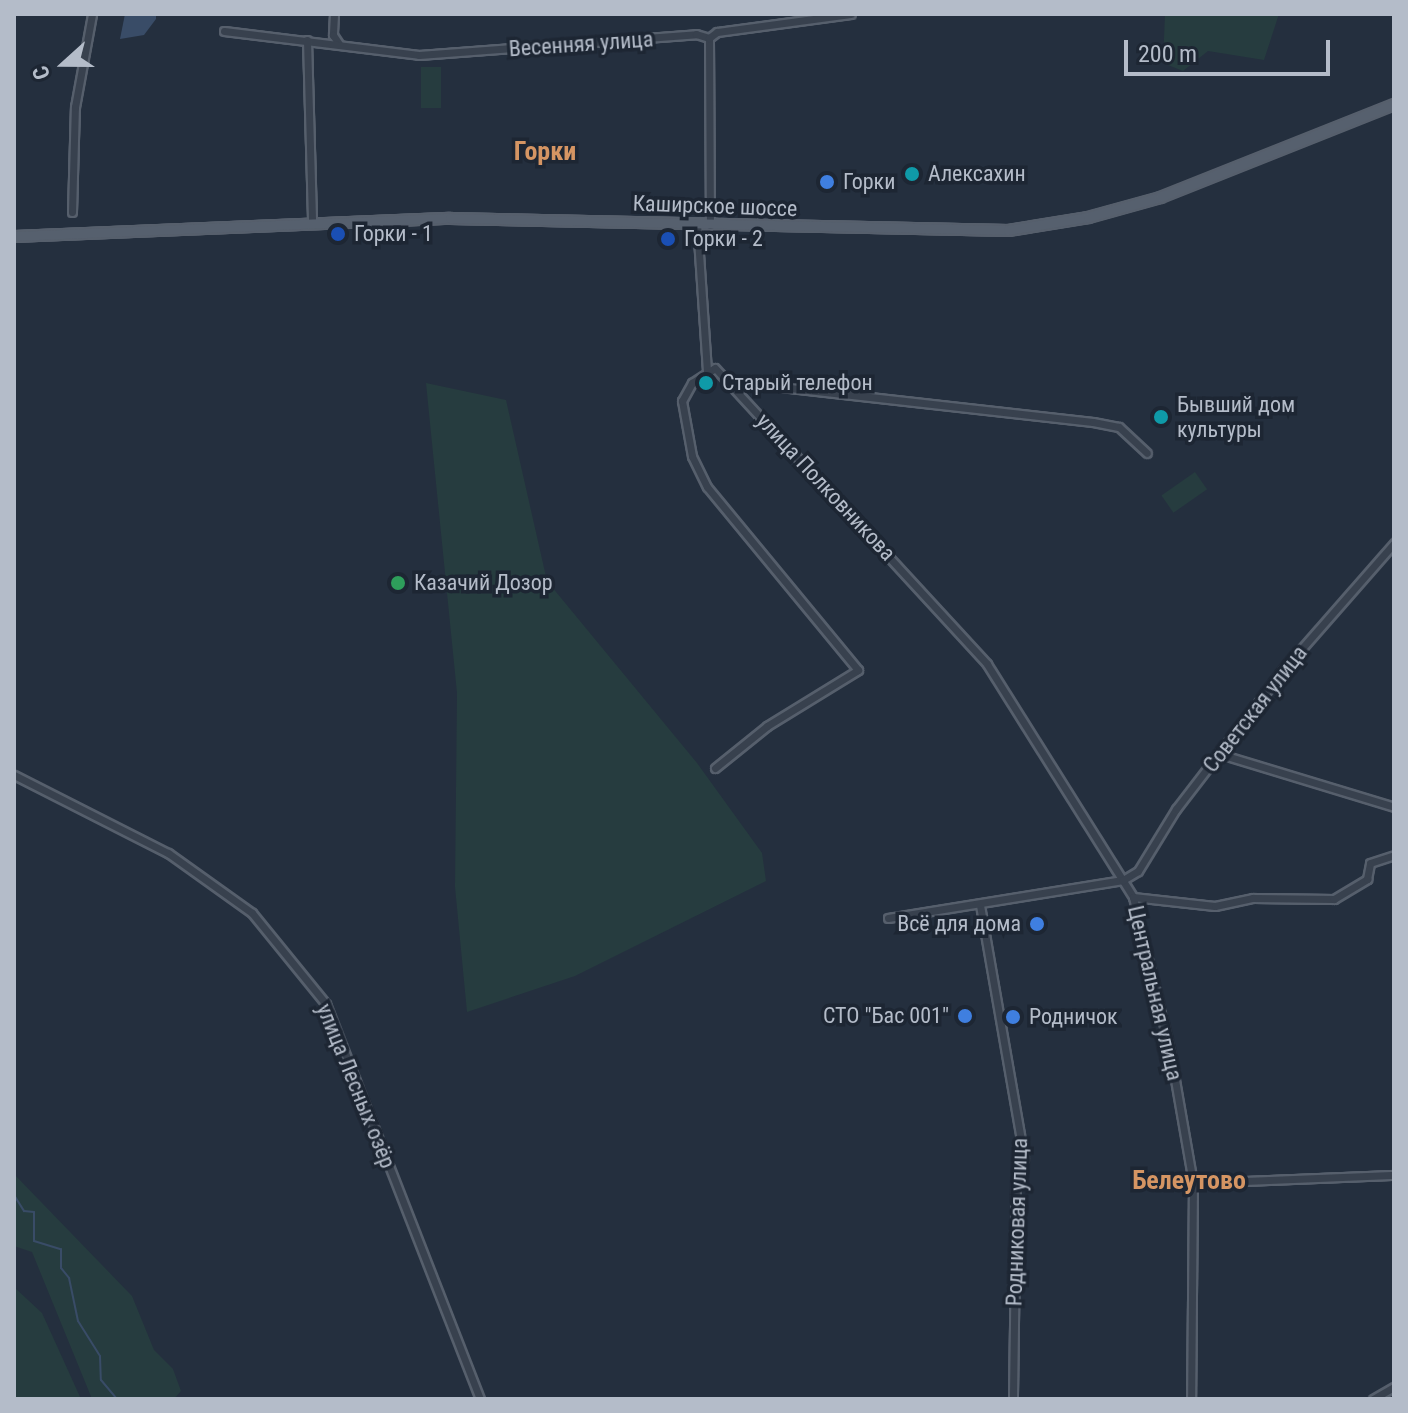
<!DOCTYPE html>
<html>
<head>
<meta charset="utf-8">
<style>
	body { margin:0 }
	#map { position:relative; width:1408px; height:1413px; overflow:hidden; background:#242f3e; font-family:"Roboto Condensed",sans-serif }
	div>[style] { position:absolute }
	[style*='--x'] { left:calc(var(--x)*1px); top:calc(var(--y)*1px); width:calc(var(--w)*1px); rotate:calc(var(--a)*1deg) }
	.green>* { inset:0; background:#263c3f; transform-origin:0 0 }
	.water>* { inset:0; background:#394c67 }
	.stream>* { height:2px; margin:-1px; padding:0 1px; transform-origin:1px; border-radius:1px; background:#394c67 }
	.roads { filter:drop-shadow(2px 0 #565f6c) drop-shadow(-2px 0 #565f6c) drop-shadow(0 2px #565f6c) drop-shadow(0 -2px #565f6c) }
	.minor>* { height:7px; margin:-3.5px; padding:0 3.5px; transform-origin:3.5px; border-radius:3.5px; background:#38414e }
	.major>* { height:9px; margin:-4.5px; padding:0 4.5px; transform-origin:4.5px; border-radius:4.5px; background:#56606e }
	.dots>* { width:22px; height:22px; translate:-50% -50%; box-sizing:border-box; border:4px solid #1d2633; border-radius:50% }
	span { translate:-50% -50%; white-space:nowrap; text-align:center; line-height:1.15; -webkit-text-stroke:7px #1d2633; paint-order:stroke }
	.street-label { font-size:22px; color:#b4bcc9 }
	.poi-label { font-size:22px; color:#b4bcc9 }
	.left { translate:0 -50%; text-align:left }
	.right { translate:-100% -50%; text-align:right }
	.quarter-label { font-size:26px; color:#d59563; font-weight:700 }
	.frame { position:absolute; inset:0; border:16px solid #b4bcc9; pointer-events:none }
	.north { position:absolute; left:24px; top:24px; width:80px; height:80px; -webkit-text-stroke:6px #1d2633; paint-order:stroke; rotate:249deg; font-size:22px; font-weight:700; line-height:32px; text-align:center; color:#b4bcc9 }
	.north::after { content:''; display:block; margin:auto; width:28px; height:36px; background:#b4bcc9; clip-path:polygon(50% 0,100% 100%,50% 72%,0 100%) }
	.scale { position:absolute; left:1124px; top:40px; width:206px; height:36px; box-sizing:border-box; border:4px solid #b4bcc9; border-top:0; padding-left:10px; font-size:24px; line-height:28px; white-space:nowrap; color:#b4bcc9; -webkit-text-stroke:6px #1d2633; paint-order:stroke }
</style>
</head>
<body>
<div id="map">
	<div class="green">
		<div style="clip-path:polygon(1165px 14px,1279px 14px,1264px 60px,1208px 51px,1183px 71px,1163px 63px)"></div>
		<div style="left:421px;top:67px;width:20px;height:41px"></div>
		<div style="clip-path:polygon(426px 383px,506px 400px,547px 581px,697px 763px,762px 853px,766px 881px,575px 976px,467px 1012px,455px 887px,457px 693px)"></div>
		<div style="left:1195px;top:472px;width:21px;height:41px;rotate:55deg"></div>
		<div style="clip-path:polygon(14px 1174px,132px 1296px,154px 1350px,173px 1369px,181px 1391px,174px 1399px,92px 1399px,32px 1252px,14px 1246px)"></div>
		<div style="clip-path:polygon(14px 1287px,42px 1313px,81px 1399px,14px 1399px)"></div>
	</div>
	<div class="water">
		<div style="clip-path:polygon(125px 14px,156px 14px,156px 19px,144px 35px,120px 39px)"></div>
	</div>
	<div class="stream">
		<div style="--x:14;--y:1195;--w:19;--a:58"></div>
		<div style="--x:24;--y:1211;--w:10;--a:6"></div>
		<div style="--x:34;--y:1212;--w:29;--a:90"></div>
		<div style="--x:34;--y:1241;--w:28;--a:17"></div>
		<div style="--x:61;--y:1249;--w:19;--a:90"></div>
		<div style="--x:61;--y:1268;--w:13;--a:51"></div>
		<div style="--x:69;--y:1278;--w:44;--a:78.2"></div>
		<div style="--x:78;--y:1321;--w:41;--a:57.8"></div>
		<div style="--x:100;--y:1356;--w:24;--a:88"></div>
		<div style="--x:101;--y:1380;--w:25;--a:50"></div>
	</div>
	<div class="roads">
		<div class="minor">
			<div style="--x:334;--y:14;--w:21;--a:93"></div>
			<div style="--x:333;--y:35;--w:11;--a:56"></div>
			<div style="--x:224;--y:31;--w:196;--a:7"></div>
			<div style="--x:419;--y:55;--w:278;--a:-4.3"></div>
			<div style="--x:696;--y:34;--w:14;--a:17"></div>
			<div style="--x:709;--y:38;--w:187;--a:89.7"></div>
			<div style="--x:709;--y:38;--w:10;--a:-37"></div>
			<div style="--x:717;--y:32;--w:135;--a:-7.7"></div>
			<div style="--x:307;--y:40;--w:181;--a:88.4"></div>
			<div style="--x:72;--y:212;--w:105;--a:-88.4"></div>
			<div style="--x:75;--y:107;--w:95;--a:-79.6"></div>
			<div style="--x:697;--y:224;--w:147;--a:86.1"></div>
			<div style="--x:727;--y:381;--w:368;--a:6.4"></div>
			<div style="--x:1093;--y:422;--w:26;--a:11"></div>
			<div style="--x:1119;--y:427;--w:38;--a:43"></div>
			<div style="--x:1220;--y:754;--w:182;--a:16.9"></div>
			<div style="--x:715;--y:768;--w:67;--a:-38.9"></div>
			<div style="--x:767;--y:726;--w:107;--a:-31.6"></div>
			<div style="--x:858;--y:670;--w:237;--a:-129.5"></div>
			<div style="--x:707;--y:487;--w:34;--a:-116"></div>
			<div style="--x:692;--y:456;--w:56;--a:-100.3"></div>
			<div style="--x:682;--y:401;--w:21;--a:-61"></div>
			<div style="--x:692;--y:383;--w:27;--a:-33"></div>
			<div style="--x:715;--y:368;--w:402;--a:47.4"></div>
			<div style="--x:987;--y:664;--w:275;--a:57.9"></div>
			<div style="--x:1133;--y:897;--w:158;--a:76.5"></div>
			<div style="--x:1170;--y:1051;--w:134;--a:80.1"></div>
			<div style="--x:1193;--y:1183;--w:216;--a:90.5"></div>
			<div style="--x:14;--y:775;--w:173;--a:26.9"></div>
			<div style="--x:168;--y:853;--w:103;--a:35.5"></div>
			<div style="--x:252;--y:913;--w:117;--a:50.9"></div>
			<div style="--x:326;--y:1004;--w:424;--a:68.7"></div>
			<div style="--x:1133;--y:897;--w:82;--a:6.3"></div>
			<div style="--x:1215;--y:906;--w:39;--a:-12"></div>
			<div style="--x:1253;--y:898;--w:81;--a:0.7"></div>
			<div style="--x:1334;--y:899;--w:39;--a:-31"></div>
			<div style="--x:1367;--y:879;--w:16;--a:-79"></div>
			<div style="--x:1370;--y:863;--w:25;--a:-18"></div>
			<div style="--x:980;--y:905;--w:257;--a:80.1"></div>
			<div style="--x:1024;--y:1158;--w:24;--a:109"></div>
			<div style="--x:1016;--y:1181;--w:218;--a:90.8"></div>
			<div style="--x:888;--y:918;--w:238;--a:-9.2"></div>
			<div style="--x:1123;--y:880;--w:17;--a:-31"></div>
			<div style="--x:1138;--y:871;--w:73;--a:-58.5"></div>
			<div style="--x:1176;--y:809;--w:175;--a:-52.4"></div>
			<div style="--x:1283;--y:670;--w:169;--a:-48.8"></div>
			<div style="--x:1193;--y:1183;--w:201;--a:-2.3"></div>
			<div style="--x:1373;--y:1399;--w:24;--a:-30"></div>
		</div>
		<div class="major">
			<div style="--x:14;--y:236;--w:436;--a:-2.4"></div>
			<div style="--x:450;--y:218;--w:558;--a:1.23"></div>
			<div style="--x:1008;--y:230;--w:81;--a:-9.2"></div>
			<div style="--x:1088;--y:217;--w:75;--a:-15.5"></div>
			<div style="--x:1160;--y:197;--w:252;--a:-21.7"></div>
		</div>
	</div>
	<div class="dots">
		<div style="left:912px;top:174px;background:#0f9aa8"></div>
		<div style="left:827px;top:182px;background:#3f7fe0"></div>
		<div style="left:338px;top:234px;background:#1a4fb4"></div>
		<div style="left:668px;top:239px;background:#1a4fb4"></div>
		<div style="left:706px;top:383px;background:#0f9aa8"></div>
		<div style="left:1161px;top:417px;background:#0f9aa8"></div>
		<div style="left:398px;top:583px;background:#2e9e5b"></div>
		<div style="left:1037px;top:924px;background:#3f7fe0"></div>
		<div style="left:965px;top:1016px;background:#3f7fe0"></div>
		<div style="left:1013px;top:1017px;background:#3f7fe0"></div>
	</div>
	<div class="street-label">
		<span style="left:581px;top:44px;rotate:-4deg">Весенняя улица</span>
		<span style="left:715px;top:206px;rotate:2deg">Каширское шоссе</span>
		<span style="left:826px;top:487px;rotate:47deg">улица Полковникова</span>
		<span style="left:1255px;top:709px;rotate:-52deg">Советская улица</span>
		<span style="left:1155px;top:993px;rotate:77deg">Центральная улица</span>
		<span style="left:356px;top:1086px;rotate:68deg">улица Лесных озёр</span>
		<span style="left:1017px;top:1222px;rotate:-88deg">Родниковая улица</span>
	</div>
	<div class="poi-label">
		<span class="left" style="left:928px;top:174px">Алексахин</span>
		<span class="left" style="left:843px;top:182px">Горки</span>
		<span class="left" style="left:354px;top:234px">Горки - 1</span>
		<span class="left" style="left:684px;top:239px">Горки - 2</span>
		<span class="left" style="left:722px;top:383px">Старый телефон</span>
		<span class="left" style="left:1177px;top:417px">Бывший дом<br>культуры</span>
		<span class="left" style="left:414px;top:583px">Казачий Дозор</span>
		<span class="right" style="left:1021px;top:924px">Всё для дома</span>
		<span class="right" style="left:949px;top:1016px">СТО "Бас 001"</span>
		<span class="left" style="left:1029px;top:1017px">Родничок</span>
	</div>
	<div class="quarter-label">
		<span style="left:545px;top:152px">Горки</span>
		<span style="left:1189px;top:1181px">Белеутово</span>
	</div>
	<div class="frame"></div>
	<div class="north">С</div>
	<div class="scale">200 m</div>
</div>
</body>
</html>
